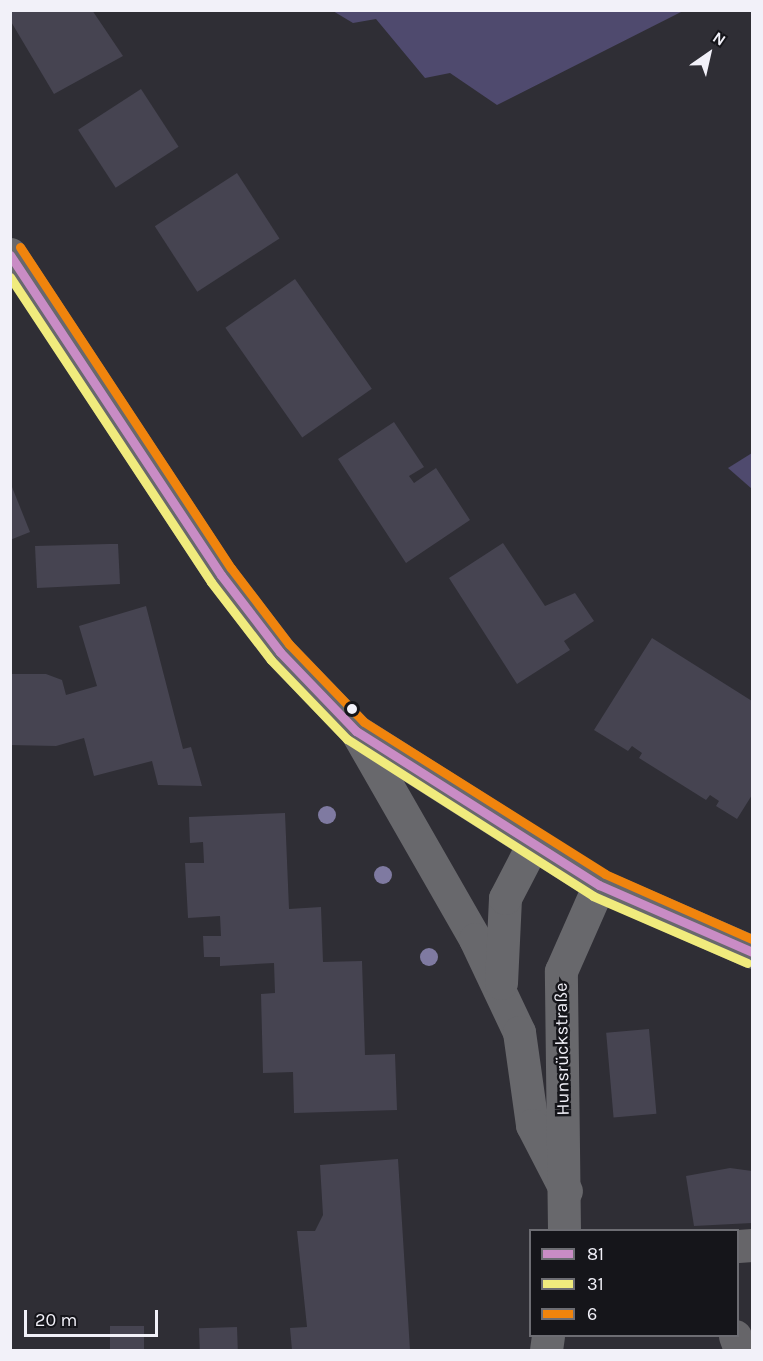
<!DOCTYPE html>
<html>
<head>
<meta charset="utf-8">
<style>
	body { margin:0 }
	#map { position:relative; width:763px; height:1361px; overflow:hidden; background:#2f2e35; font-family:Karla,sans-serif }
	div>[style] { position:absolute }
	[style*='--x'] { left:calc(var(--x)*1px); top:calc(var(--y)*1px); width:calc(var(--w)*1px); rotate:calc(var(--a)*1deg) }
	.green>* { inset:0; background:#4f4a6e }
	.building>* { inset:0; background:#464451; transform-origin:0 0 }
	.street>* { height:33px; margin:-16.5px; padding:0 16.5px; transform-origin:16.5px; border-radius:16.5px; background:#666569 }
	.secondary>* { height:33px; margin:-16.5px; padding:0 16.5px; transform-origin:16.5px; border-radius:16.5px; background:#68686c }
	.bus-1>* { height:9px; margin:-4.5px; padding:0 4.5px; transform-origin:4.5px; border-radius:4.5px; background:#c98cc5 }
	.bus-2>* { height:9px; margin:-4.5px; padding:0 4.5px; transform-origin:4.5px; border-radius:4.5px; background:#f0eb7d }
	.bus-3>* { height:9px; margin:-4.5px; padding:0 4.5px; transform-origin:4.5px; border-radius:4.5px; background:#f0840d }
	.trees>* { width:18px; height:18px; margin:-9px; border-radius:50%; background:#7f7aa1 }
	.dots>* { width:16px; height:16px; translate:-50% -50%; box-sizing:border-box; border:3px solid #15151a; border-radius:50% }
	span { translate:-50% -50%; white-space:nowrap; text-align:center; line-height:1.15; -webkit-text-stroke:5px #15151a; paint-order:stroke }
	.street-label { font-size:18px; color:#f2f1f9 }
	.frame { position:absolute; inset:0; border:12px solid #f2f1f9; pointer-events:none }
	.legend { position:absolute; left:529px; top:1229px; width:210px; height:108px; box-sizing:border-box; background:#15151a; border:2px solid #6d6d73; margin:0; padding:8px 10px; list-style:none; font-size:18px; color:#f2f1f9 }
	.legend li { display:flex; align-items:center; gap:12px; height:30px }
	.legend b { width:30px; border:2px solid #6d6d73 }
	.north { position:absolute; left:679px; top:24px; width:60px; height:60px; -webkit-text-stroke:4px #15151a; paint-order:stroke; rotate:34deg; font-size:16px; font-weight:700; line-height:24px; text-align:center; color:#f2f1f9 }
	.north::after { content:''; display:block; margin:auto; width:21px; height:27px; background:#f2f1f9; clip-path:polygon(50% 0,100% 100%,50% 72%,0 100%) }
	.scale { position:absolute; left:24px; top:1310px; width:134px; height:27px; box-sizing:border-box; border:3px solid #f2f1f9; border-top:0; padding-left:8px; font-size:18px; line-height:21px; white-space:nowrap; color:#f2f1f9; -webkit-text-stroke:4px #15151a; paint-order:stroke }
</style>
</head>
<body>
<div id="map">
	<div class="green">
		<div style="clip-path:polygon(333px 11px,683px 11px,497px 105px,450px 73px,425px 78px,376px 19px,353px 23px)"></div>
		<div style="clip-path:polygon(752px 453px,752px 489px,728px 468px)"></div>
	</div>
	<div class="building">
		<div style="clip-path:polygon(10px 10px,92px 10px,123px 56px,54px 94px,10px 20px)"></div>
		<div style="left:141px;top:89px;width:69px;height:75px;rotate:57deg"></div>
		<div style="left:237px;top:173px;width:78px;height:98px;rotate:57deg"></div>
		<div style="left:295px;top:279px;width:134px;height:85px;rotate:55deg"></div>
		<div style="clip-path:polygon(394px 422px,424px 467px,409px 476px,414px 483px,436px 468px,470px 520px,406px 563px,338px 459px)"></div>
		<div style="clip-path:polygon(10px 482px,30px 532px,10px 540px)"></div>
		<div style="clip-path:polygon(503px 543px,545px 606px,575px 593px,594px 621px,564px 641px,570px 650px,517px 684px,449px 578px)"></div>
		<div style="clip-path:polygon(109px 544px,118px 544px,120px 584px,37px 588px,35px 546px)"></div>
		<div style="clip-path:polygon(146px 606px,183px 749px,191px 747px,202px 786px,158px 785px,152px 761px,94px 776px,84px 738px,56px 746px,10px 745px,10px 674px,46px 674px,62px 680px,66px 695px,97px 686px,79px 626px)"></div>
		<div style="clip-path:polygon(652px 638px,752px 701px,752px 795px,737px 819px,716px 806px,719px 801px,710px 795px,706px 800px,639px 758px,642px 753px,632px 746px,628px 751px,594px 730px)"></div>
		<div style="clip-path:polygon(285px 813px,289px 909px,321px 907px,323px 962px,362px 961px,365px 1055px,395px 1054px,397px 1110px,294px 1113px,293px 1072px,263px 1073px,261px 994px,275px 993px,274px 963px,220px 966px,220px 957px,204px 957px,203px 936px,221px 936px,220px 916px,188px 918px,185px 863px,204px 863px,203px 842px,190px 843px,189px 817px)"></div>
		<div style="left:649px;top:1029px;width:85px;height:43px;rotate:85deg"></div>
		<div style="clip-path:polygon(398px 1159px,410px 1350px,292px 1350px,290px 1328px,307px 1327px,297px 1231px,315px 1231px,323px 1215px,320px 1165px)"></div>
		<div style="clip-path:polygon(730px 1168px,752px 1171px,752px 1223px,694px 1226px,686px 1176px)"></div>
		<div style="left:110px;top:1326px;width:34px;height:24px"></div>
		<div style="left:237px;top:1327px;width:23px;height:38px;rotate:88deg"></div>
	</div>
	<div class="street">
		<div style="--x:738;--y:1246;--w:14;--a:-4"></div>
		<div style="--x:735;--y:1336;--w:15;--a:70"></div>
	</div>
	<div class="secondary">
		<div style="--x:10;--y:254;--w:384;--a:56.7"></div>
		<div style="--x:221;--y:575;--w:97;--a:52.5"></div>
		<div style="--x:280;--y:652;--w:110;--a:46.1"></div>
		<div style="--x:356;--y:731;--w:288;--a:32.4"></div>
		<div style="--x:599;--y:885;--w:167;--a:23.6"></div>
		<div style="--x:356;--y:731;--w:240;--a:60.2"></div>
		<div style="--x:475;--y:939;--w:103;--a:64.7"></div>
		<div style="--x:519;--y:1032;--w:94;--a:82"></div>
		<div style="--x:532;--y:1125;--w:74;--a:62.7"></div>
		<div style="--x:501;--y:983;--w:85;--a:-87.3"></div>
		<div style="--x:505;--y:898;--w:61;--a:-62.6"></div>
		<div style="--x:564;--y:1230;--w:259;--a:-90.7"></div>
		<div style="--x:561;--y:971;--w:94;--a:-66.2"></div>
		<div style="--x:546;--y:1350;--w:14;--a:-82"></div>
	</div>
	<div class="bus-1">
		<div style="--x:10;--y:255;--w:383;--a:56.6"></div>
		<div style="--x:221;--y:575;--w:97;--a:52.5"></div>
		<div style="--x:280;--y:652;--w:110;--a:46.1"></div>
		<div style="--x:356;--y:731;--w:288;--a:32.4"></div>
		<div style="--x:599;--y:885;--w:167;--a:23.6"></div>
	</div>
	<div class="bus-2">
		<div style="--x:10;--y:277;--w:365;--a:56.6"></div>
		<div style="--x:211;--y:582;--w:98;--a:52.4"></div>
		<div style="--x:271;--y:660;--w:110;--a:46.1"></div>
		<div style="--x:347;--y:739;--w:292;--a:32.5"></div>
		<div style="--x:593;--y:896;--w:168;--a:23.5"></div>
	</div>
	<div class="bus-3">
		<div style="--x:20;--y:247;--w:384;--a:56.7"></div>
		<div style="--x:231;--y:568;--w:96;--a:52.7"></div>
		<div style="--x:289;--y:644;--w:108;--a:46.1"></div>
		<div style="--x:364;--y:722;--w:285;--a:32.2"></div>
		<div style="--x:605;--y:874;--w:161;--a:23.9"></div>
	</div>
	<div class="trees">
		<div style="left:327px;top:815px"></div>
		<div style="left:383px;top:875px"></div>
		<div style="left:429px;top:957px"></div>
	</div>
	<div class="dots">
		<div style="left:352px;top:709px;background:#f2f1f9"></div>
	</div>
	<div class="street-label">
		<span style="left:562px;top:1049px;rotate:-91deg">Hunsrückstraße</span>
	</div>
	<div class="frame"></div>
	<ul class="legend">
	<li><b style="height:8px;background:#c98cc5"></b>81</li>
	<li><b style="height:8px;background:#f0eb7d"></b>31</li>
	<li><b style="height:8px;background:#f0840d"></b>6</li>
	</ul>
	<div class="north">N</div>
	<div class="scale">20 m</div>
</div>
</body>
</html>
